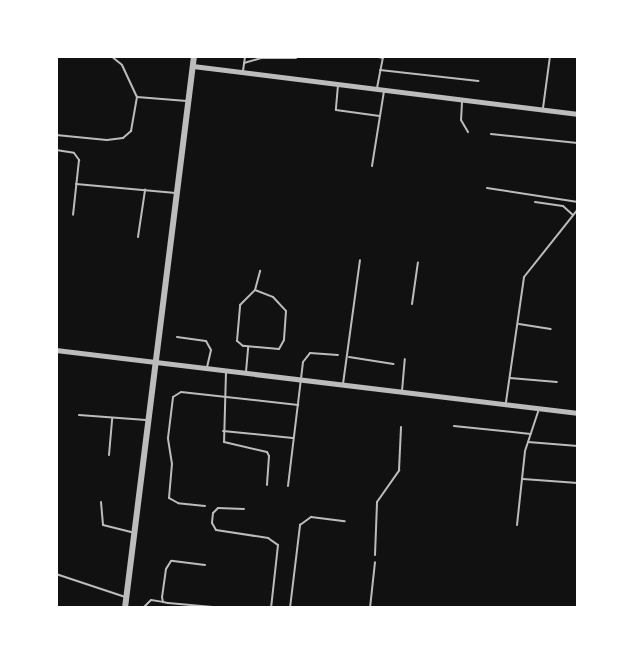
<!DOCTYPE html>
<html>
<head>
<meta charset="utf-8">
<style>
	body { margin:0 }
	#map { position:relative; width:634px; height:664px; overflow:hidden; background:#111; font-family:Quicksand,sans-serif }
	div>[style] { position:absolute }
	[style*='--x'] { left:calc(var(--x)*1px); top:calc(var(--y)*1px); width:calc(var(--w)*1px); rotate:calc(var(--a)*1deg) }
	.service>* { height:2px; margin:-1px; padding:0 1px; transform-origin:1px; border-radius:1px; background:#bcbcbc }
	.minor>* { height:4.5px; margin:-2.25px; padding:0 2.25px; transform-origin:2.25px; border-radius:2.25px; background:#bcbcbc }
	.tertiary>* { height:5.5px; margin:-2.75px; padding:0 2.75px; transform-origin:2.75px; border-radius:2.75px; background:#bcbcbc }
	span { translate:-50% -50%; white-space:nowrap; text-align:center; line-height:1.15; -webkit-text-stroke:4.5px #fff; paint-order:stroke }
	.frame { position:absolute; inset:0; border:58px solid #fff; pointer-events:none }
</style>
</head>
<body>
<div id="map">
	<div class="service">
		<div style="--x:111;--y:56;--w:14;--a:39"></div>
		<div style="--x:122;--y:65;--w:35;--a:65"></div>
		<div style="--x:374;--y:56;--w:9;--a:13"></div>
		<div style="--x:244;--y:63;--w:18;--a:-16"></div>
		<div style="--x:261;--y:58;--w:35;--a:0"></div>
		<div style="--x:380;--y:70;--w:99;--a:6.4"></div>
		<div style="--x:243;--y:71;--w:15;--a:-82"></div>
		<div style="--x:338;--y:85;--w:25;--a:95"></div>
		<div style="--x:336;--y:110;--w:44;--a:7.8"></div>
		<div style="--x:377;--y:88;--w:33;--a:-79"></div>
		<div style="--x:462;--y:102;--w:18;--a:93"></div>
		<div style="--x:461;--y:120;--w:14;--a:60"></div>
		<div style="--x:543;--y:108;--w:52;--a:-82.3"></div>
		<div style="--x:491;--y:134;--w:87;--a:5.9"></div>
		<div style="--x:56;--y:135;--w:51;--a:5.6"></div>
		<div style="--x:107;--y:140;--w:16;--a:-7"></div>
		<div style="--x:123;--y:138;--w:11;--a:-41"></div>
		<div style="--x:131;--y:131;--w:35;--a:-80"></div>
		<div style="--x:137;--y:97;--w:50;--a:4.6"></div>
		<div style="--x:56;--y:150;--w:18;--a:9"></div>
		<div style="--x:74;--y:153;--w:9;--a:54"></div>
		<div style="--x:79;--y:160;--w:55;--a:96.2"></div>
		<div style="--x:372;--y:166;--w:76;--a:-80.9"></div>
		<div style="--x:76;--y:184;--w:100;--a:5.1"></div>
		<div style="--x:487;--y:188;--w:92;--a:8.7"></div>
		<div style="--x:535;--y:202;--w:28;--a:8"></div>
		<div style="--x:563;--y:206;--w:13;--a:42"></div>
		<div style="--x:138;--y:237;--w:48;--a:-81.5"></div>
		<div style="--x:56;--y:254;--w:4;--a:-76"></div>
		<div style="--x:255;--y:290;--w:19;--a:21"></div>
		<div style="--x:273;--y:297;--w:19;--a:47"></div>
		<div style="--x:286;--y:311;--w:29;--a:94"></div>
		<div style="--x:284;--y:340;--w:10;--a:119"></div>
		<div style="--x:279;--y:349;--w:36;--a:-175"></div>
		<div style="--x:243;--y:346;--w:8;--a:-140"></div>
		<div style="--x:237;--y:341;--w:36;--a:-85"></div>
		<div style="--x:240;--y:305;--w:21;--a:-45"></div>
		<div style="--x:255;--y:290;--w:20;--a:-75"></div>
		<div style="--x:412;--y:304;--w:42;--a:-81.9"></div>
		<div style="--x:519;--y:324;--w:32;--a:9"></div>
		<div style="--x:177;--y:337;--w:29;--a:8"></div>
		<div style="--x:206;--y:341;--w:10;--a:61"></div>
		<div style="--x:211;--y:350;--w:17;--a:103"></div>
		<div style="--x:349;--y:357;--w:45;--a:9"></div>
		<div style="--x:226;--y:372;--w:70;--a:91.6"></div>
		<div style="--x:224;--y:442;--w:44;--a:13.1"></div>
		<div style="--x:267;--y:452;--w:4;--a:63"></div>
		<div style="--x:269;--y:456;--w:29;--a:94"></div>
		<div style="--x:246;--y:372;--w:25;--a:-85"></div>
		<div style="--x:510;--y:378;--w:47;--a:4.9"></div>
		<div style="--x:343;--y:384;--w:125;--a:-82.2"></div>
		<div style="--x:402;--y:391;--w:32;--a:-85"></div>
		<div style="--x:506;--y:402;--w:126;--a:-81.8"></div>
		<div style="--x:524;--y:277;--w:87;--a:-51.5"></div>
		<div style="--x:79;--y:415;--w:67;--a:4.3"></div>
		<div style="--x:454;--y:426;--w:77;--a:5.9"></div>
		<div style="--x:223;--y:431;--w:70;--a:5.7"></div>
		<div style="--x:528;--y:442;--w:50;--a:4.6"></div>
		<div style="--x:109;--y:455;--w:37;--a:-85"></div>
		<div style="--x:523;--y:479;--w:55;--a:4.2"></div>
		<div style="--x:288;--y:486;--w:125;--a:-83.1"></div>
		<div style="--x:303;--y:362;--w:11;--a:-52"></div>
		<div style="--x:310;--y:353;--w:28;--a:4"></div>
		<div style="--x:101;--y:502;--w:23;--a:85"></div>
		<div style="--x:103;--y:525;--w:30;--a:14"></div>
		<div style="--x:205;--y:506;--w:27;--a:-174"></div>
		<div style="--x:178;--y:503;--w:10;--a:-151"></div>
		<div style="--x:169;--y:498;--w:34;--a:-85"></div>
		<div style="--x:172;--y:464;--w:26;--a:-99"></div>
		<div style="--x:168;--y:438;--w:41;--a:-83"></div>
		<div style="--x:173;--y:397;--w:9;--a:-32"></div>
		<div style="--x:181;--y:392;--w:118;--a:6.3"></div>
		<div style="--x:244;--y:509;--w:26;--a:-178"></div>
		<div style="--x:218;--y:508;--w:7;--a:135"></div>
		<div style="--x:213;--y:513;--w:10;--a:96"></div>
		<div style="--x:212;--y:523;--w:8;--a:60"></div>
		<div style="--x:216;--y:530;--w:53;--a:8.7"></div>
		<div style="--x:268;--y:538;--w:12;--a:35"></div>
		<div style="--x:278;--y:545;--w:63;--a:96.3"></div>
		<div style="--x:517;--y:525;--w:74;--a:-83.8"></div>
		<div style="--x:525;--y:451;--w:44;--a:-71.6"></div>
		<div style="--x:375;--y:555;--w:53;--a:-87.8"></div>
		<div style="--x:377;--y:502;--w:39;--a:-55"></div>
		<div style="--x:399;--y:470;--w:43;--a:-87.3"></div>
		<div style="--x:205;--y:565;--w:34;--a:-173"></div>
		<div style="--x:171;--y:561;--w:9;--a:122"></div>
		<div style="--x:166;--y:569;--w:28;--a:98"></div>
		<div style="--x:162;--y:597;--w:5;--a:79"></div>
		<div style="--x:163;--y:602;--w:5;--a:11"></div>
		<div style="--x:168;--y:603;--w:45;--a:5.1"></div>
		<div style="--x:56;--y:574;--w:73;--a:18.4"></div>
		<div style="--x:143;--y:608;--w:11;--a:-45"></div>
		<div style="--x:151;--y:600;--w:12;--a:9"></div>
		<div style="--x:290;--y:608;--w:84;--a:-83.1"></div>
		<div style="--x:300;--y:525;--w:14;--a:-36"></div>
		<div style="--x:311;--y:517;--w:34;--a:7"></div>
		<div style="--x:370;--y:608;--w:46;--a:-83.8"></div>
	</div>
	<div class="minor">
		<div style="--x:193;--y:66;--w:388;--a:7.1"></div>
		<div style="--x:56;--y:350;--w:526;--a:6.88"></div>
	</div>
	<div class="tertiary">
		<div style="--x:125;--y:608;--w:556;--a:-82.87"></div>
	</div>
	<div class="frame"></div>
</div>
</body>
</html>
